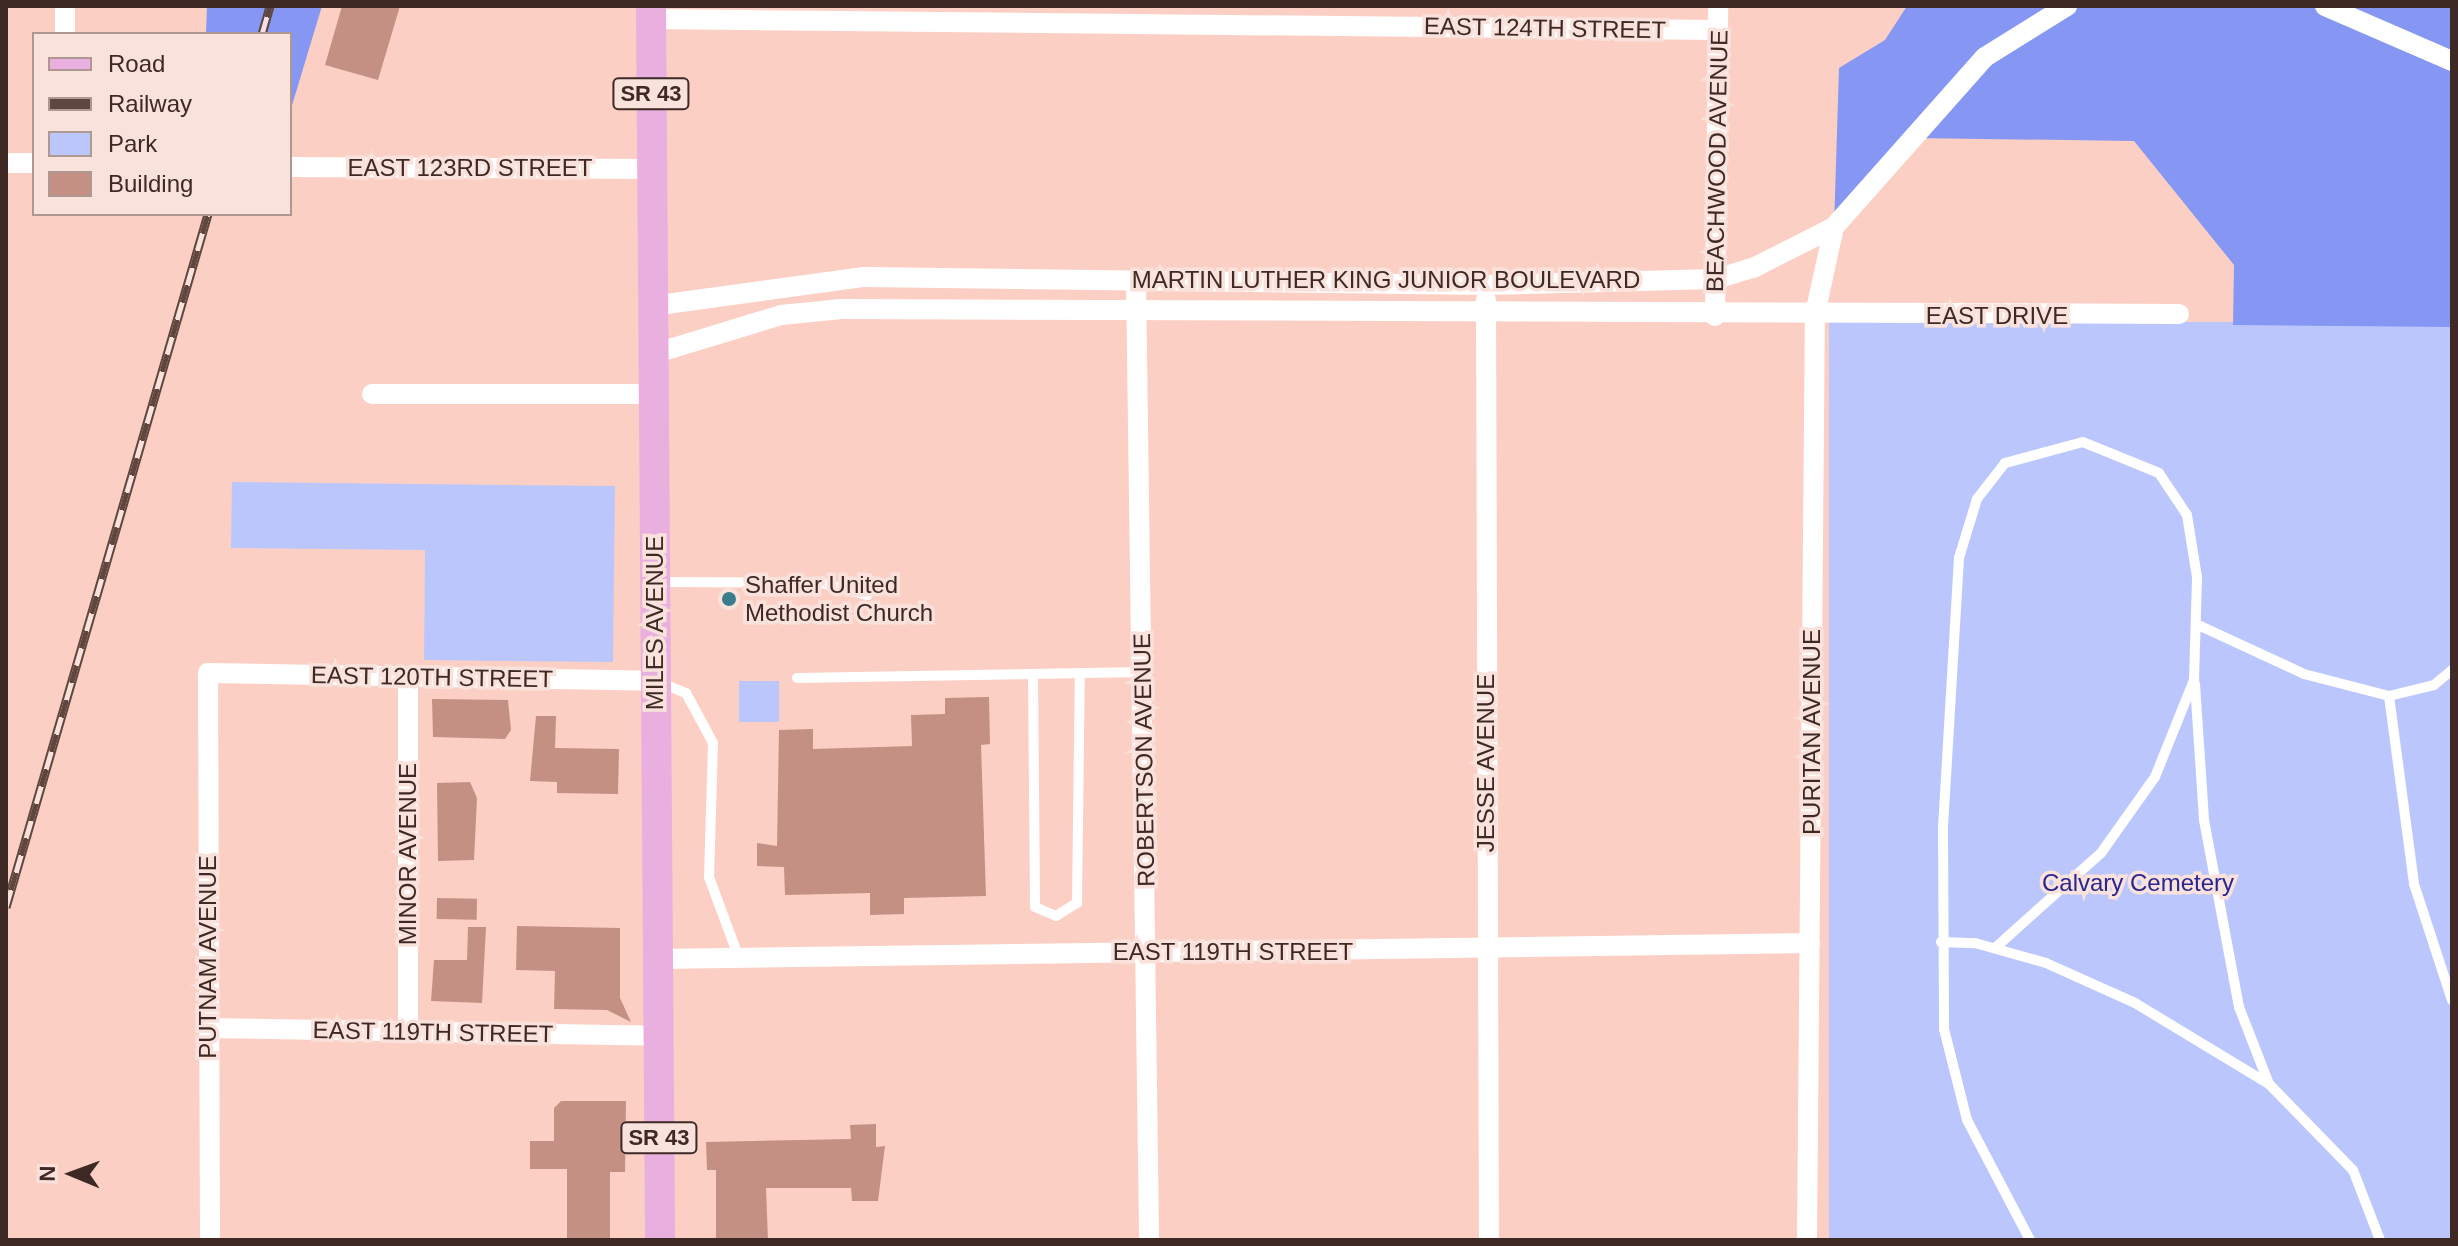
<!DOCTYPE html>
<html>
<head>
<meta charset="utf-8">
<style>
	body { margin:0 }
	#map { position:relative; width:2458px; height:1246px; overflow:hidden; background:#fccfc4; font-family:Helvetica,sans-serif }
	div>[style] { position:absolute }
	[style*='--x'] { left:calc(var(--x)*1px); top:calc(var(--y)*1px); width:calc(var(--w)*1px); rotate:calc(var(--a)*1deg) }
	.green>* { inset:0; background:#bbc7fc; transform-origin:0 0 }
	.forest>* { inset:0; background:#8696f3 }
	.building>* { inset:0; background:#c49083; transform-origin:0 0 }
	.lane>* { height:10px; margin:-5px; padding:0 5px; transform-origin:5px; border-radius:5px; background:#fff }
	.street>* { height:20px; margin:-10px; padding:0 10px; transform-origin:10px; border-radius:10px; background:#fff }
	.primary>* { height:30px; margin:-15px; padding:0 15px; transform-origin:15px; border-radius:15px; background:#e9afde }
	.rail>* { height:9px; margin-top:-4.5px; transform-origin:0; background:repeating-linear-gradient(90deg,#f9e2dc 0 18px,#5f463f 0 36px); box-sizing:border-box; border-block:2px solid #5f463f }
	.dots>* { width:22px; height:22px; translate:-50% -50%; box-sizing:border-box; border:4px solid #f9e2dc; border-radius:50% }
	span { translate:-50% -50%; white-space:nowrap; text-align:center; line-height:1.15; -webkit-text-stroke:7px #f9e2dc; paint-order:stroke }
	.shield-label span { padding:2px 6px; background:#f9e2dc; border:2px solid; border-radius:6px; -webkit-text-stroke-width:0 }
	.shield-label { font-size:22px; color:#3e2924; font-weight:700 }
	.street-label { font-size:24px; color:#3e2924 }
	.poi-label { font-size:24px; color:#3e2924 }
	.left { translate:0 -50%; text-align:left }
	.park-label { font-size:24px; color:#292690 }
	.frame { position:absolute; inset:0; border:8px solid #3e2924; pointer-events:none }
	.legend { position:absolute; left:32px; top:32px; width:260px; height:184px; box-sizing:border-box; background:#f9e2dc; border:2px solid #ae9892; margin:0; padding:10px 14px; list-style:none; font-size:24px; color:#3e2924 }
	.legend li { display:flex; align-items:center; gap:16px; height:40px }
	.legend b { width:40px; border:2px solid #ae9892 }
	.north { position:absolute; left:32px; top:1134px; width:80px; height:80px; -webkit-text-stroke:6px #f9e2dc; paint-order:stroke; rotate:271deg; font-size:22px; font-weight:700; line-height:32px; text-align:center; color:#3e2924 }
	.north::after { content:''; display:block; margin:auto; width:28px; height:36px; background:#3e2924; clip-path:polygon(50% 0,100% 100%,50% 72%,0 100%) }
</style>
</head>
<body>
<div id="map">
	<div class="green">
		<div style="left:1829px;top:322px;width:623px;height:918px"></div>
		<div style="clip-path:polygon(232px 482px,615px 486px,613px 662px,424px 660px,425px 550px,231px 548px)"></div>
		<div style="left:739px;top:681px;width:40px;height:41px"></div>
	</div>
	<div class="forest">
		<div style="clip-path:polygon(207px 6px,322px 6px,290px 112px,290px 34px,206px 34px)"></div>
		<div style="clip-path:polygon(1907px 6px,2452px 6px,2452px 327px,2233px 325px,2234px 265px,2134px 141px,1913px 138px,1834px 227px,1839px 68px,1885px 40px)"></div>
	</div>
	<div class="building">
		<div style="clip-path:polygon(342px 6px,400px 6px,378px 80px,325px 65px)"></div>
		<div style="clip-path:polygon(989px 697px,990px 744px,981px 745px,986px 896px,904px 898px,904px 914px,870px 915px,870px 893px,785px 895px,784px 867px,757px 866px,757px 843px,777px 846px,779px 730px,813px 729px,813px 749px,912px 746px,911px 715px,945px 714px,945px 698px)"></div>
		<div style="clip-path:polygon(432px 699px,508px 700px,511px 730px,505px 739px,433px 737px)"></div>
		<div style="clip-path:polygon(536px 716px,556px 716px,555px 748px,619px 749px,618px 794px,557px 793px,557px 782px,530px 781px)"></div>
		<div style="clip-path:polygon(470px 782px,477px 798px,474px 860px,438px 861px,437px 783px)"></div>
		<div style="left:437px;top:898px;width:40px;height:21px;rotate:1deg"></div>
		<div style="clip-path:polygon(517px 926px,620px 928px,620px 998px,631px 1022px,607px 1010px,554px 1009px,555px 971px,516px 970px)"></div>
		<div style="clip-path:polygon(468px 927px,486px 927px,482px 1003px,431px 1001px,434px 960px,467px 960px)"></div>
		<div style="clip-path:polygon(561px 1101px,626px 1101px,625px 1172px,610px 1172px,610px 1240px,567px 1240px,567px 1169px,530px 1169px,530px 1141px,554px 1141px,554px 1108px)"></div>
		<div style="clip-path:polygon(876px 1124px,876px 1147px,885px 1146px,878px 1201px,852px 1201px,851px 1188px,766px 1188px,768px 1240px,716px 1240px,716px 1170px,707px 1170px,706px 1142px,851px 1139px,850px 1125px)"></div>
	</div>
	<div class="lane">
		<div style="--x:657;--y:582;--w:164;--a:0.3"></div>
		<div style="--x:821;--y:583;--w:48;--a:14.6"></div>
		<div style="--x:2196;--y:624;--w:119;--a:24.8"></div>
		<div style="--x:2304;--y:674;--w:88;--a:14.5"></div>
		<div style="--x:2389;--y:696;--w:46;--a:-13.7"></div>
		<div style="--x:2434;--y:685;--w:23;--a:-40"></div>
		<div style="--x:1033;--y:674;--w:233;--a:89.5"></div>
		<div style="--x:1035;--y:907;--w:23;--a:23"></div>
		<div style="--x:1056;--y:916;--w:25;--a:-32"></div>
		<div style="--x:1077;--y:903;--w:230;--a:-89.3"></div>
		<div style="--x:797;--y:678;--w:346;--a:-1"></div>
		<div style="--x:661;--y:683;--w:27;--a:22"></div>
		<div style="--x:686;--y:693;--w:57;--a:61.6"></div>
		<div style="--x:713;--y:743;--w:134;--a:91.7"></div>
		<div style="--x:709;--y:877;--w:86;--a:69.7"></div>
		<div style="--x:2195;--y:684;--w:136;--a:86.2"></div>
		<div style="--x:2204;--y:820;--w:190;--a:79.4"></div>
		<div style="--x:2239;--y:1007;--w:83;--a:68.7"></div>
		<div style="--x:2389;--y:696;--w:190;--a:82.4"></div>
		<div style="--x:2414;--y:884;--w:122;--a:71.9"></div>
		<div style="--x:1941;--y:942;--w:34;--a:2"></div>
		<div style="--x:1975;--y:943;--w:74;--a:15.7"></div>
		<div style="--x:2046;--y:963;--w:98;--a:24.2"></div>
		<div style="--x:2135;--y:1003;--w:157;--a:31.2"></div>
		<div style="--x:2269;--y:1084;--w:120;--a:45.7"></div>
		<div style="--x:2353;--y:1170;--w:75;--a:68.9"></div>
		<div style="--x:1995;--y:948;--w:142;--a:-41.9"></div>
		<div style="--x:2101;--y:853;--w:93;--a:-54.6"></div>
		<div style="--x:2155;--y:777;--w:105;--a:-68.1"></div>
		<div style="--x:2194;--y:680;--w:103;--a:-88.3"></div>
		<div style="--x:2197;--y:577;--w:63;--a:-99.2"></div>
		<div style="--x:2187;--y:515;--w:50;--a:-123.7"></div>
		<div style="--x:2159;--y:473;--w:82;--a:-157.8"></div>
		<div style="--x:2083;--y:442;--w:81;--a:164.9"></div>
		<div style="--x:2005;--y:463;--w:46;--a:127.9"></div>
		<div style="--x:1977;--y:499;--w:62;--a:107"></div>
		<div style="--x:1959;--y:558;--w:269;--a:93.4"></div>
		<div style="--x:1943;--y:827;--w:202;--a:89.7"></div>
		<div style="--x:1944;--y:1029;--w:94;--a:75.8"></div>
		<div style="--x:1967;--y:1120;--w:136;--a:62.3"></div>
	</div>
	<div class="street">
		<div style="--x:2325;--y:6;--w:138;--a:23.4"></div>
		<div style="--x:651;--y:19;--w:1067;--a:0.59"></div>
		<div style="--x:65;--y:34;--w:28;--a:-90"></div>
		<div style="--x:6;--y:163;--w:28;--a:0"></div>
		<div style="--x:290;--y:167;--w:360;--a:0.3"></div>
		<div style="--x:1136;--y:279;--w:961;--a:89.22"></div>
		<div style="--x:1486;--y:300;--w:940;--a:89.82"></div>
		<div style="--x:652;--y:306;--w:214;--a:-7.8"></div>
		<div style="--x:864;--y:277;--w:622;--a:0.74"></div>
		<div style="--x:1486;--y:285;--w:230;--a:-1.5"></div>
		<div style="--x:1716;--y:279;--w:39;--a:-17"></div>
		<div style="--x:1753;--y:268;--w:91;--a:-26.8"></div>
		<div style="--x:1834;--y:227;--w:227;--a:-48.4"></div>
		<div style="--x:1985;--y:57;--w:97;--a:-31.9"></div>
		<div style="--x:1715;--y:316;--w:310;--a:-89.4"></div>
		<div style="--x:653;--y:354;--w:134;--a:-16.9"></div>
		<div style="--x:781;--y:315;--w:61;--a:-5.6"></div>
		<div style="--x:842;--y:309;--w:1337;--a:0.21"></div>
		<div style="--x:372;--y:394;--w:282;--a:0"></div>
		<div style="--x:656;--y:959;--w:1154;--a:-0.79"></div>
		<div style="--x:208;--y:1028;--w:450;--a:1"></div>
		<div style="--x:408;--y:1031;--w:354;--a:-90"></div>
		<div style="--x:210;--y:1240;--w:567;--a:-90.2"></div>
		<div style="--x:208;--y:673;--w:447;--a:1"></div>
		<div style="--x:1807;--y:1240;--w:926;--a:-89.51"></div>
		<div style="--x:1815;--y:314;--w:89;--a:-77.7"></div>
	</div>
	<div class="primary">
		<div style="--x:651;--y:6;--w:1234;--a:89.58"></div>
	</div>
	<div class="rail">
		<div style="--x:262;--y:34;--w:29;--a:-74"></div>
		<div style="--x:6;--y:907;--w:722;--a:-73.75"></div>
	</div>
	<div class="dots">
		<div style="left:729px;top:599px;background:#3a7e8d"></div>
	</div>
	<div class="shield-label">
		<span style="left:651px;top:94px">SR 43</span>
		<span style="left:659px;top:1138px">SR 43</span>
	</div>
	<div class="street-label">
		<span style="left:1545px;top:28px;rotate:1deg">EAST 124TH STREET</span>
		<span style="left:1717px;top:161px;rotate:-89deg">BEACHWOOD AVENUE</span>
		<span style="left:470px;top:168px">EAST 123RD STREET</span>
		<span style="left:1386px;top:280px">MARTIN LUTHER KING JUNIOR BOULEVARD</span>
		<span style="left:1997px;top:316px">EAST DRIVE</span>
		<span style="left:655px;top:623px;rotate:-90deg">MILES AVENUE</span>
		<span style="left:432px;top:677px;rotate:1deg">EAST 120TH STREET</span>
		<span style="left:1812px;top:732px;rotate:-90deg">PURITAN AVENUE</span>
		<span style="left:1144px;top:760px;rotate:-91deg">ROBERTSON AVENUE</span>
		<span style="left:1486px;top:763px;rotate:-90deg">JESSE AVENUE</span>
		<span style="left:408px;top:854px;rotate:-90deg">MINOR AVENUE</span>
		<span style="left:1233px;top:952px">EAST 119TH STREET</span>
		<span style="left:208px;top:957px;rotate:-90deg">PUTNAM AVENUE</span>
		<span style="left:433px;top:1032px;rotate:1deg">EAST 119TH STREET</span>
	</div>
	<div class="poi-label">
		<span class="left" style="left:745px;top:599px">Shaffer United<br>Methodist Church</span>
	</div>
	<div class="park-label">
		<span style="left:2138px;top:883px">Calvary Cemetery</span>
	</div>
	<div class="frame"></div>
	<ul class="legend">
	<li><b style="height:10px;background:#e9afde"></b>Road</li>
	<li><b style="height:10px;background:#5f463f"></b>Railway</li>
	<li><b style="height:22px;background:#bbc7fc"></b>Park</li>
	<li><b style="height:22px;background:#c49083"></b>Building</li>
	</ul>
	<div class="north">N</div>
</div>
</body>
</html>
